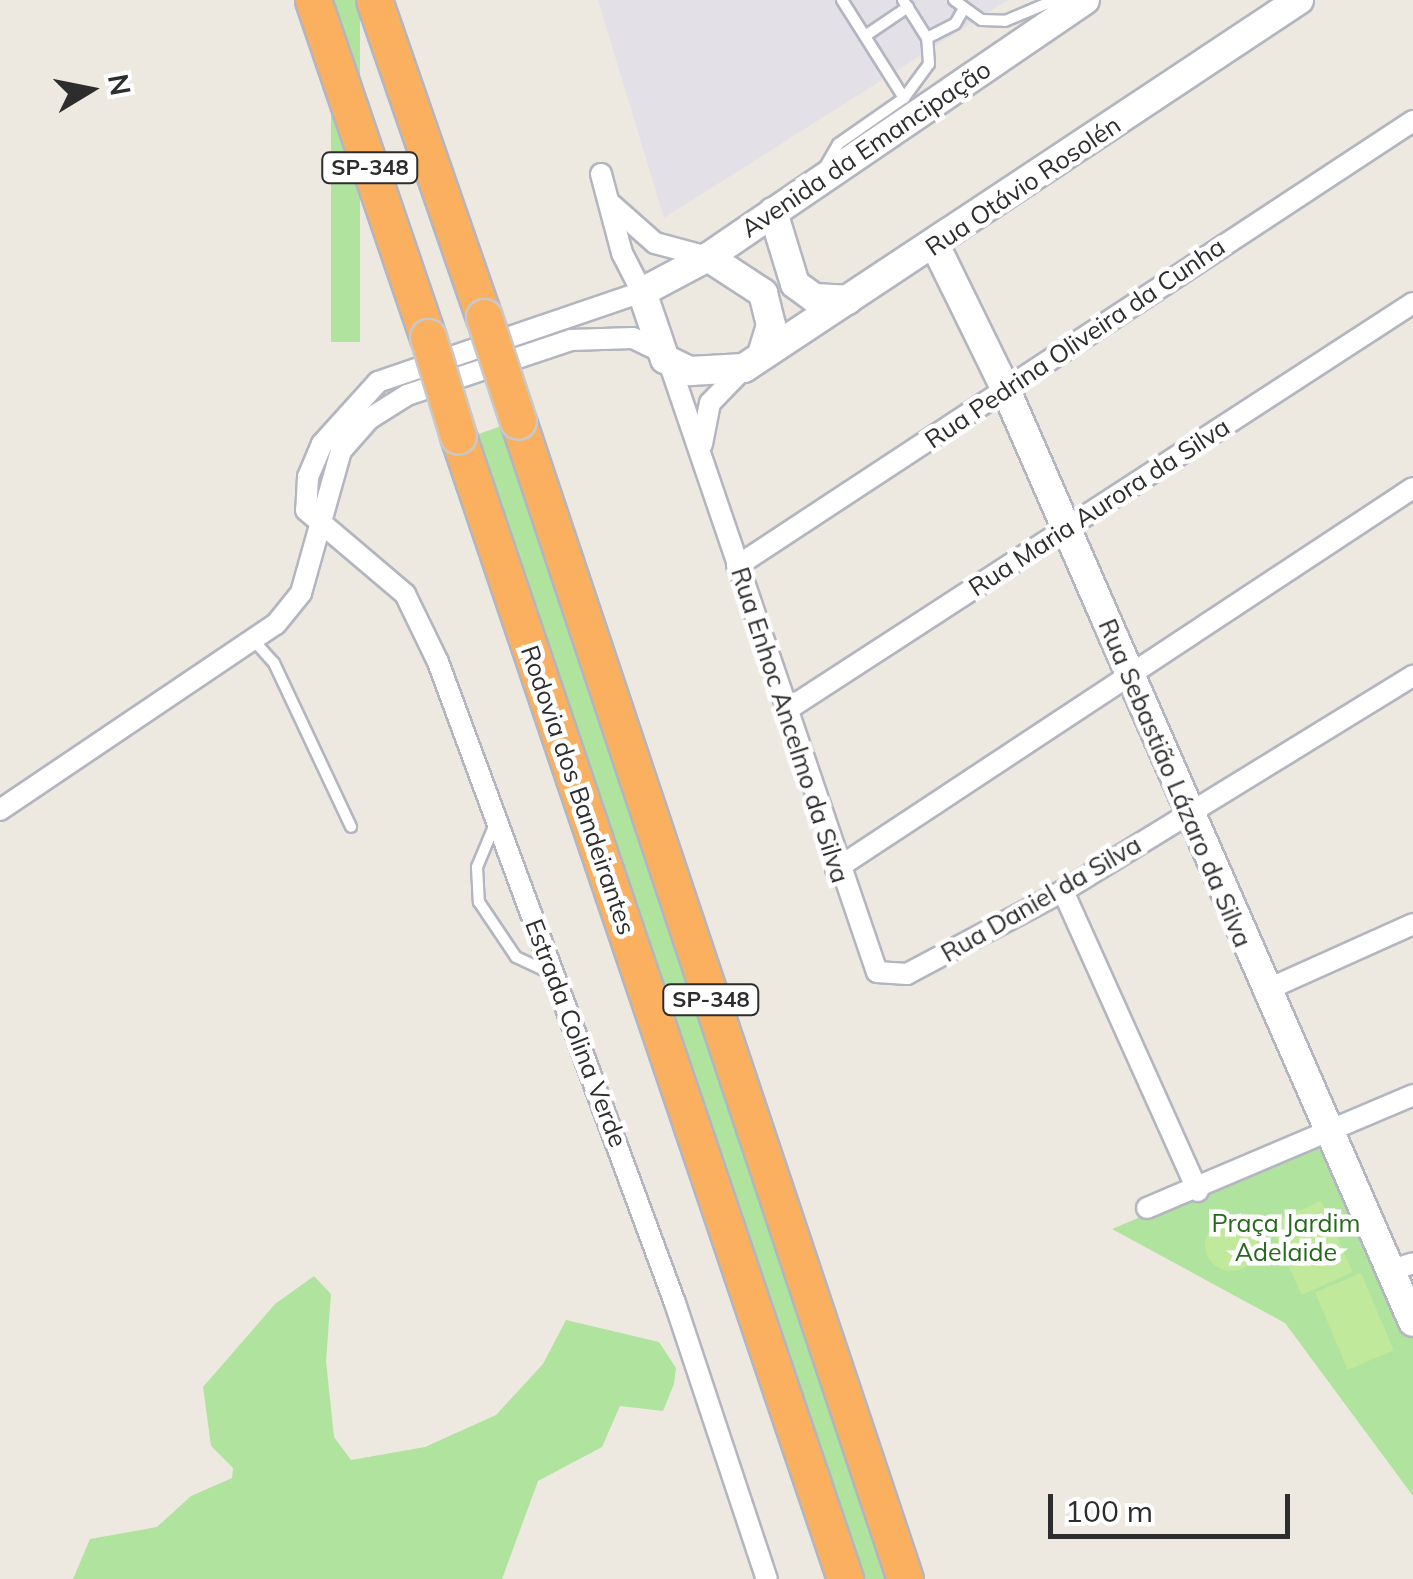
<!DOCTYPE html>
<html>
<head>
<meta charset="utf-8">
<style>
	body { margin:0 }
	#map { position:relative; width:1413px; height:1579px; overflow:hidden; background:#eee9e0; font-family:Mulish,sans-serif }
	div>[style] { position:absolute }
	[style*='--x'] { left:calc(var(--x)*1px); top:calc(var(--y)*1px); width:calc(var(--w)*1px); rotate:calc(var(--a)*1deg) }
	.industrial>* { inset:0; background:#e3e0e7 }
	.green>* { inset:0; background:#afe39e; transform-origin:0 0 }
	.pitch>* { inset:0; background:#c1e99b; transform-origin:0 0 }
	.round { border-radius:50% }
	.roads { filter:drop-shadow(2px 0 #b3b5c0) drop-shadow(-2px 0 #b3b5c0) drop-shadow(0 2px #b3b5c0) drop-shadow(0 -2px #b3b5c0) }
	.lane>* { height:10px; margin:-5px; padding:0 5px; transform-origin:5px; border-radius:5px; background:#fff }
	.street>* { height:20px; margin:-10px; padding:0 10px; transform-origin:10px; border-radius:10px; background:#fff }
	.secondary>* { height:28px; margin:-14px; padding:0 14px; transform-origin:14px; border-radius:14px; background:#fff }
	.highway>* { height:35px; margin:-17.5px; padding:0 17.5px; transform-origin:17.5px; border-radius:17.5px; background:#fbb05f }
	.bridges { filter:drop-shadow(2px 0 #c8c8c8) drop-shadow(-2px 0 #c8c8c8) drop-shadow(0 2px #c8c8c8) drop-shadow(0 -2px #c8c8c8) }
	.highway-bridge>* { height:35px; margin:-17.5px; padding:0 17.5px; transform-origin:17.5px; border-radius:17.5px; background:#fbb05f }
	span { translate:-50% -50%; white-space:nowrap; text-align:center; line-height:1.15; -webkit-text-stroke:9px #fff; paint-order:stroke }
	.shield-label span { padding:2px 8px; background:#fff; border:2px solid; border-radius:8px; -webkit-text-stroke-width:0 }
	.shield-label { font-size:22px; color:#2d2d2d; font-weight:700 }
	.street-label { font-size:25px; color:#2d2d2d }
	.park-label { font-size:25px; color:#266a1d }
	.north { position:absolute; left:40px; top:40px; width:100px; height:100px; -webkit-text-stroke:8px #fff; paint-order:stroke; rotate:80deg; font-size:28px; font-weight:700; line-height:40px; text-align:center; color:#2d2d2d }
	.north::after { content:''; display:block; margin:auto; width:35px; height:45px; background:#2d2d2d; clip-path:polygon(50% 0,100% 100%,50% 72%,0 100%) }
	.scale { position:absolute; left:1048px; top:1494px; width:242px; height:45px; box-sizing:border-box; border:5px solid #2d2d2d; border-top:0; padding-left:12px; font-size:30px; line-height:35px; white-space:nowrap; color:#2d2d2d; -webkit-text-stroke:8px #fff; paint-order:stroke }
</style>
</head>
<body>
<div id="map">
	<div class="industrial">
		<div style="clip-path:polygon(598px 0,1008px 0,664px 218px)"></div>
	</div>
	<div class="green">
		<div style="left:331px;top:0;width:29px;height:342px"></div>
		<div style="clip-path:polygon(501px 426px,700px 1015px,890px 1579px,861px 1579px,476px 435px)"></div>
		<div style="clip-path:polygon(1316px 1143px,1326px 1148px,1413px 1338px,1413px 1496px,1285px 1323px,1112px 1229px)"></div>
		<div style="clip-path:polygon(314px 1276px,331px 1294px,326px 1361px,334px 1437px,351px 1460px,425px 1447px,496px 1415px,543px 1364px,566px 1320px,659px 1342px,676px 1368px,674px 1384px,663px 1411px,620px 1406px,602px 1447px,538px 1481px,502px 1579px,73px 1579px,90px 1539px,157px 1527px,191px 1496px,232px 1478px,233px 1468px,211px 1446px,203px 1387px,275px 1304px)"></div>
	</div>
	<div class="pitch">
		<div style="left:1321px;top:1201px;width:78px;height:56px;rotate:66deg"></div>
		<div class="round" style="left:1205px;top:1219px;width:52px;height:52px"></div>
		<div style="left:1361px;top:1273px;width:84px;height:50px;rotate:67deg"></div>
	</div>
	<div class="roads">
		<div class="lane">
			<div style="--x:842;--y:0;--w:116;--a:57.7"></div>
			<div style="--x:954;--y:0;--w:34;--a:36"></div>
			<div style="--x:982;--y:20;--w:23;--a:2"></div>
			<div style="--x:1005;--y:21;--w:54;--a:-22.8"></div>
			<div style="--x:865;--y:36;--w:52;--a:-34"></div>
			<div style="--x:927;--y:38;--w:31;--a:-27"></div>
			<div style="--x:955;--y:24;--w:16;--a:-60"></div>
			<div style="--x:826;--y:165;--w:24;--a:-60"></div>
			<div style="--x:838;--y:144;--w:80;--a:-34.9"></div>
			<div style="--x:904;--y:98;--w:42;--a:-53.7"></div>
			<div style="--x:929;--y:64;--w:26;--a:-94"></div>
			<div style="--x:927;--y:38;--w:45;--a:-122.3"></div>
			<div style="--x:256;--y:643;--w:27;--a:48"></div>
			<div style="--x:274;--y:663;--w:181;--a:64.8"></div>
			<div style="--x:495;--y:824;--w:47;--a:112.7"></div>
			<div style="--x:477;--y:867;--w:35;--a:87"></div>
			<div style="--x:479;--y:902;--w:66;--a:56.1"></div>
			<div style="--x:516;--y:957;--w:40;--a:25"></div>
		</div>
		<div class="street">
			<div style="--x:601;--y:174;--w:82;--a:75.1"></div>
			<div style="--x:622;--y:253;--w:44;--a:62.9"></div>
			<div style="--x:642;--y:292;--w:279;--a:161.2"></div>
			<div style="--x:378;--y:382;--w:84;--a:132.1"></div>
			<div style="--x:322;--y:444;--w:36;--a:113"></div>
			<div style="--x:308;--y:477;--w:33;--a:93"></div>
			<div style="--x:306;--y:510;--w:130;--a:40.3"></div>
			<div style="--x:405;--y:594;--w:76;--a:64.1"></div>
			<div style="--x:438;--y:662;--w:683;--a:69.71"></div>
			<div style="--x:675;--y:1303;--w:291;--a:71.6"></div>
			<div style="--x:612;--y:205;--w:57;--a:41.5"></div>
			<div style="--x:655;--y:243;--w:55;--a:14.8"></div>
			<div style="--x:670;--y:365;--w:641;--a:71.17"></div>
			<div style="--x:877;--y:972;--w:30;--a:4"></div>
			<div style="--x:907;--y:974;--w:177;--a:-28"></div>
			<div style="--x:1063;--y:891;--w:411;--a:-31.6"></div>
			<div style="--x:702;--y:444;--w:42;--a:-79"></div>
			<div style="--x:710;--y:403;--w:49;--a:-45.8"></div>
			<div style="--x:737;--y:566;--w:809;--a:-33.36"></div>
			<div style="--x:785;--y:711;--w:749;--a:-33.01"></div>
			<div style="--x:0;--y:810;--w:333;--a:-34"></div>
			<div style="--x:276;--y:624;--w:40;--a:-51"></div>
			<div style="--x:301;--y:593;--w:148;--a:-74.3"></div>
			<div style="--x:341;--y:451;--w:43;--a:-48.8"></div>
			<div style="--x:369;--y:419;--w:45;--a:-32.3"></div>
			<div style="--x:407;--y:395;--w:173;--a:-18.5"></div>
			<div style="--x:571;--y:340;--w:62;--a:-1.8"></div>
			<div style="--x:633;--y:338;--w:28;--a:26"></div>
			<div style="--x:836;--y:869;--w:691;--a:-33.44"></div>
			<div style="--x:1063;--y:891;--w:329;--a:65.8"></div>
			<div style="--x:1264;--y:991;--w:163;--a:-24.2"></div>
			<div style="--x:1147;--y:1208;--w:289;--a:-23"></div>
			<div style="--x:1389;--y:1271;--w:25;--a:-18"></div>
		</div>
		<div class="secondary">
			<div style="--x:1085;--y:0;--w:456;--a:145.7"></div>
			<div style="--x:708;--y:257;--w:75;--a:152.1"></div>
			<div style="--x:642;--y:292;--w:71;--a:71.1"></div>
			<div style="--x:665;--y:359;--w:28;--a:26"></div>
			<div style="--x:690;--y:371;--w:54;--a:-3.2"></div>
			<div style="--x:744;--y:368;--w:666;--a:-33.55"></div>
			<div style="--x:773;--y:212;--w:75;--a:73"></div>
			<div style="--x:795;--y:284;--w:24;--a:36"></div>
			<div style="--x:814;--y:298;--w:34;--a:3"></div>
			<div style="--x:935;--y:245;--w:159;--a:63.9"></div>
			<div style="--x:1005;--y:388;--w:1019;--a:66.4"></div>
			<div style="--x:708;--y:257;--w:66;--a:33.2"></div>
			<div style="--x:763;--y:293;--w:33;--a:76"></div>
			<div style="--x:771;--y:325;--w:28;--a:107"></div>
		</div>
		<div class="highway">
			<div style="--x:313;--y:0;--w:356;--a:71.2"></div>
			<div style="--x:374;--y:0;--w:336;--a:70.9"></div>
			<div style="--x:518;--y:421;--w:1221;--a:71.52"></div>
			<div style="--x:458;--y:436;--w:1207;--a:71.29"></div>
		</div>
	</div>
	<div class="bridges">
		<div class="highway-bridge">
			<div style="--x:484;--y:317;--w:109;--a:71.9"></div>
			<div style="--x:428;--y:337;--w:103;--a:73.1"></div>
		</div>
	</div>
	<div class="shield-label">
		<span style="left:370px;top:168px">SP-348</span>
		<span style="left:711px;top:1000px">SP-348</span>
	</div>
	<div class="street-label">
		<span style="left:866px;top:149px;rotate:-34deg">Avenida da Emancipação</span>
		<span style="left:1023px;top:186px;rotate:-34deg">Rua Otávio Rosolén</span>
		<span style="left:1075px;top:343px;rotate:-34deg">Rua Pedrina Oliveira da Cunha</span>
		<span style="left:1099px;top:507px;rotate:-33deg">Rua Maria Aurora da Silva</span>
		<span style="left:790px;top:725px;rotate:72deg">Rua Enhoc Ancelmo da Silva</span>
		<span style="left:1175px;top:783px;rotate:67deg">Rua Sebastião Lázaro da Silva</span>
		<span style="left:578px;top:790px;rotate:71deg">Rodovia dos Bandeirantes</span>
		<span style="left:1041px;top:899px;rotate:-30deg">Rua Daniel da Silva</span>
		<span style="left:576px;top:1033px;rotate:69deg">Estrada Colina Verde</span>
	</div>
	<div class="park-label">
		<span style="left:1286px;top:1238px">Praça Jardim<br>Adelaide</span>
	</div>
	<div class="north">N</div>
	<div class="scale">100 m</div>
</div>
</body>
</html>
